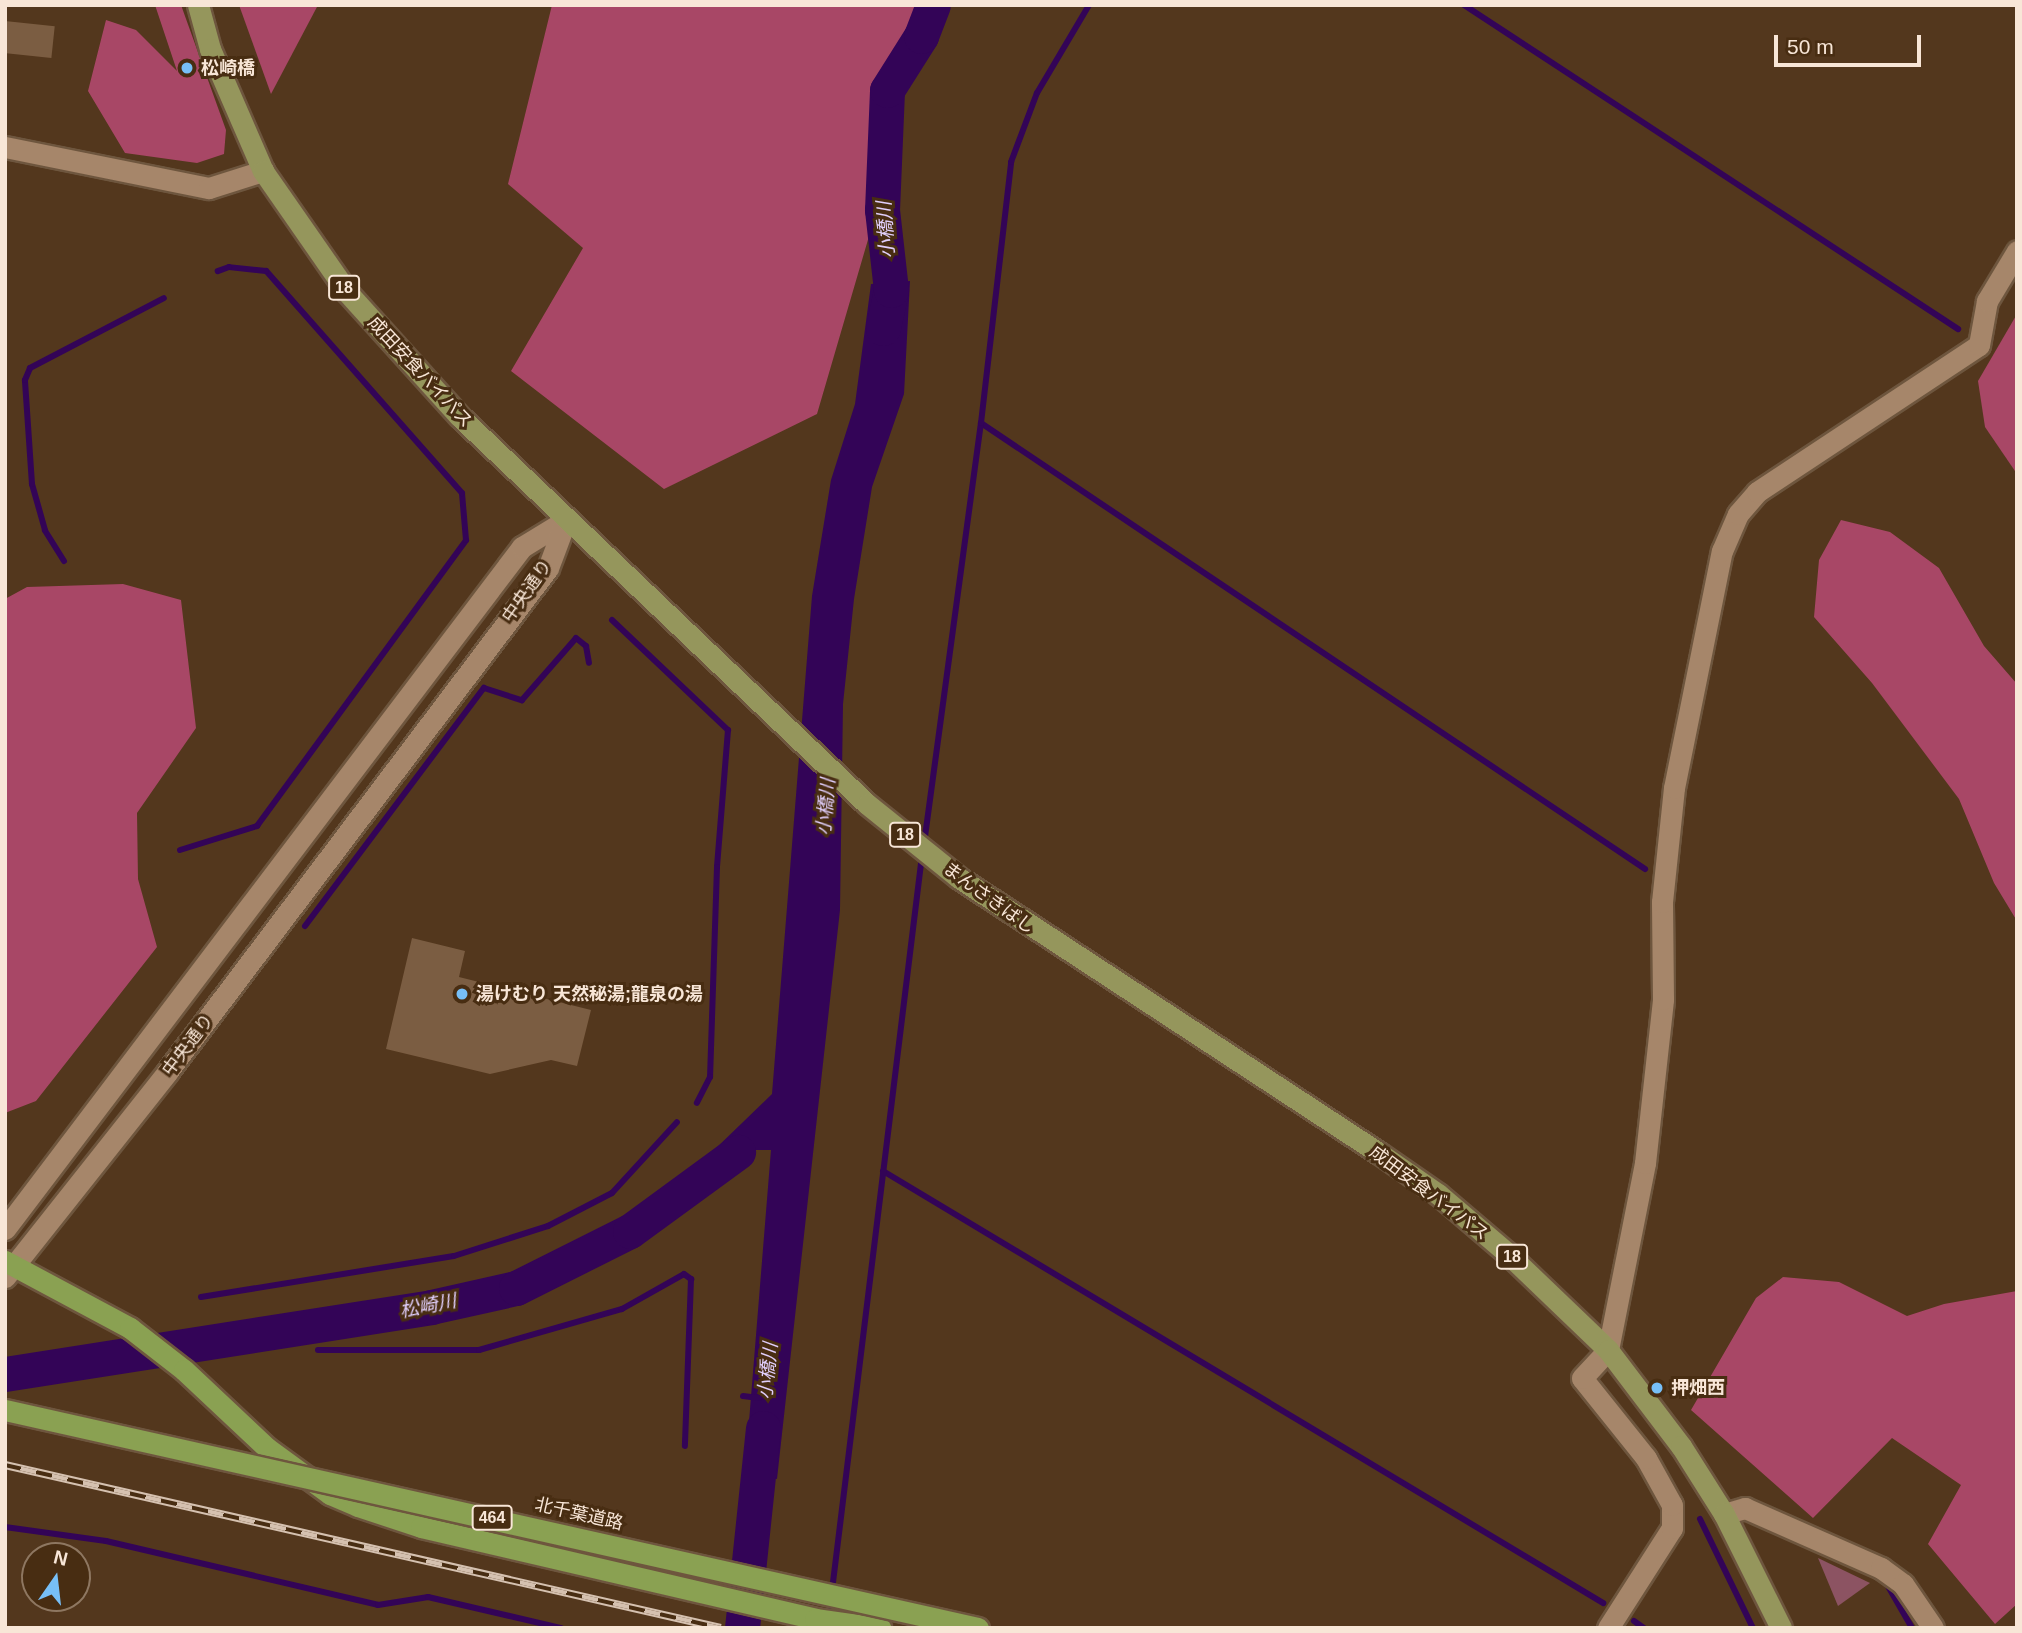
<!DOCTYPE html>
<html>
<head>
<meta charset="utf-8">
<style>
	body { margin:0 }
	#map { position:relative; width:2022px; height:1633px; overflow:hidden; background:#53371d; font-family:Helvetica,"Noto Sans JP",sans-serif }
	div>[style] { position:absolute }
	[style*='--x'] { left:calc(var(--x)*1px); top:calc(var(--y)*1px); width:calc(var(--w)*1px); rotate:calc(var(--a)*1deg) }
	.green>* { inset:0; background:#8c5362 }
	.forest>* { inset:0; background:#a84766 }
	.water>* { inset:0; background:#330457 }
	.stream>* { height:6px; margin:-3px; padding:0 3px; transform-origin:3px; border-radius:3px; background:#330457 }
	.river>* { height:35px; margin:-17.5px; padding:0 17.5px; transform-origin:17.5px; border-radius:17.5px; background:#330457 }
	.building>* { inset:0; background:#7b5d42; transform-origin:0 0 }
	.roads { filter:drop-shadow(2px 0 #6e563e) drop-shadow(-2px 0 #6e563e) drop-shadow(0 2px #6e563e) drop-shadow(0 -2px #6e563e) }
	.minor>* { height:21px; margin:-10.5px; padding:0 10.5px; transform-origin:10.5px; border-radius:10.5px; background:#a6866a }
	.major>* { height:21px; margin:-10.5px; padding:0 10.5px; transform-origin:10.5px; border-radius:10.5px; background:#95965c }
	.highway>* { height:21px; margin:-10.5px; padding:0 10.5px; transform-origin:10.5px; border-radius:10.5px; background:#8aa152 }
	.rail>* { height:8px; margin-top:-4px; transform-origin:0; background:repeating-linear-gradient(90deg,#482d12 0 16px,#d5c1b0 0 32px); box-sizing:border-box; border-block:2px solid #d5c1b0 }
	.bridges { filter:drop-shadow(2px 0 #6e563e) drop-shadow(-2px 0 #6e563e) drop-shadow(0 2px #6e563e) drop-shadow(0 -2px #6e563e) }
	.highway-bridge>* { height:21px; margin:-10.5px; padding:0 10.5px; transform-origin:10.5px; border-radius:10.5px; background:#8aa152 }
	.dots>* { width:19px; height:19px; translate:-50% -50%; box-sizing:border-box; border:4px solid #482d12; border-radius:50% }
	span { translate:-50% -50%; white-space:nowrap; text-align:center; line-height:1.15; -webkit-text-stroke:6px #482d12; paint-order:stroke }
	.shield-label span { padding:2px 5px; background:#482d12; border:2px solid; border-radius:5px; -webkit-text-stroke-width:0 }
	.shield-label { font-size:16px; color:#f8e6d7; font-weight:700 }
	.poi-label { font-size:18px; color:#f8e6d7; font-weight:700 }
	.left { translate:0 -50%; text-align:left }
	.street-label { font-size:18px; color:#f8e6d7 }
	.water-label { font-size:19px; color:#e1cffc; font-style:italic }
	.frame { position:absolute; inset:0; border:7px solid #f8e6d7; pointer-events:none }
	.north { position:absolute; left:21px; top:1542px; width:70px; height:70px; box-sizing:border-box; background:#482d12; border:2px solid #8e7761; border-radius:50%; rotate:14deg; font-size:19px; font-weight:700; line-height:28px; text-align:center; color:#f8e6d7 }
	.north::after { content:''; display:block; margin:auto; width:24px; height:32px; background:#77bff7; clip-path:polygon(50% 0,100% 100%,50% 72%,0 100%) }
	.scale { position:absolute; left:1774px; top:35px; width:147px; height:32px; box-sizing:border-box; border:4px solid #f8e6d7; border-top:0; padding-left:9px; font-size:21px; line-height:24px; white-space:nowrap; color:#f8e6d7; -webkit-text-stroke:5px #482d12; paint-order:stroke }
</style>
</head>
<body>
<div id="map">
	<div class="green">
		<div style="clip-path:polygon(1818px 1558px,1870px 1583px,1838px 1606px)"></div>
	</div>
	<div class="forest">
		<div style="clip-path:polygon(155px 5px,181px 5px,226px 130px,224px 154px,197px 163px,125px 153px,88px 91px,106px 20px,136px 30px,177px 71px)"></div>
		<div style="clip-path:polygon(239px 5px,318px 5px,271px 94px)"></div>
		<div style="clip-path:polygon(552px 5px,919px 5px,895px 64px,872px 226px,817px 414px,664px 489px,511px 371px,583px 248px,508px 184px)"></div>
		<div style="clip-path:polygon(2017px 314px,2017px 474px,1985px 427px,1978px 381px)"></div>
		<div style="clip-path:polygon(1841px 520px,1890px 532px,1939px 568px,1984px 646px,2017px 684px,2017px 921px,1994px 883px,1959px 799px,1872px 683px,1814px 617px,1819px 560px)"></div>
		<div style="clip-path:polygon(123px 584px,181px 600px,196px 728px,137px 813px,138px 879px,157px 947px,36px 1101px,5px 1113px,5px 599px,27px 587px)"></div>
		<div style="clip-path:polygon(1783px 1277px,1839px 1282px,1907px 1316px,1944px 1304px,2017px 1291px,2017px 1604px,1995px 1624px,1928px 1544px,1961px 1485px,1892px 1438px,1813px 1518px,1691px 1410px,1756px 1298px)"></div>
	</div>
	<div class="water">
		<div style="clip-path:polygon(910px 281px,904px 394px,872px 487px,854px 599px,843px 704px,840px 910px,777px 1479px,745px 1471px,771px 1150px,756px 1150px,686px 1212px,712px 1152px,772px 1094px,812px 596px,831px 480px,855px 404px,871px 284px)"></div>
	</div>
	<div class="stream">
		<div style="--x:1464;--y:5;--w:591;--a:33.26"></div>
		<div style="--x:981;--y:423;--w:800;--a:33.89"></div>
		<div style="--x:64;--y:561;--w:36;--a:-122"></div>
		<div style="--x:45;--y:530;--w:48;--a:-105.8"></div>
		<div style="--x:32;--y:484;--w:104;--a:-93.9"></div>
		<div style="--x:25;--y:380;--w:13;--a:-67"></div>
		<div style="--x:30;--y:368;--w:151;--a:-27.6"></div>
		<div style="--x:612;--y:620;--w:160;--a:43.5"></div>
		<div style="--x:728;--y:730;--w:137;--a:94.6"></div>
		<div style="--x:717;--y:867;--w:210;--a:91.9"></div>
		<div style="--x:710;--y:1077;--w:29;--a:117"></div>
		<div style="--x:924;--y:844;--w:425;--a:-82.3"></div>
		<div style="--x:981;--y:423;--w:263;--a:-83.4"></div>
		<div style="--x:1011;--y:162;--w:74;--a:-69.4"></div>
		<div style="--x:1037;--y:93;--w:102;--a:-59.4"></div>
		<div style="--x:180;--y:850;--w:81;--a:-17.3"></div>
		<div style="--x:257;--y:826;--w:354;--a:-53.8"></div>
		<div style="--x:466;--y:540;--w:47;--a:-94.9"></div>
		<div style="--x:462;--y:493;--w:296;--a:-131.4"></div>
		<div style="--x:266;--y:271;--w:37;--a:-174"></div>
		<div style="--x:229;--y:267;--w:12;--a:160"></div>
		<div style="--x:305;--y:926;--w:298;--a:-53.1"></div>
		<div style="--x:484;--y:688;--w:40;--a:18"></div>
		<div style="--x:522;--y:700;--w:82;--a:-48.9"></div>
		<div style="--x:576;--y:638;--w:13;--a:39"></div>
		<div style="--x:586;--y:646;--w:17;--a:80"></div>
		<div style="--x:883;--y:1171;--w:840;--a:30.96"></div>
		<div style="--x:201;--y:1297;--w:256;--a:-9.2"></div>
		<div style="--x:454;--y:1256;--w:99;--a:-17.7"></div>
		<div style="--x:548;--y:1226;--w:72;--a:-27.3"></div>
		<div style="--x:612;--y:1193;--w:96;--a:-47.5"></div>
		<div style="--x:318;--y:1350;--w:161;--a:0"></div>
		<div style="--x:479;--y:1350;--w:149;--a:-16"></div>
		<div style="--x:622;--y:1309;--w:71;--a:-29.4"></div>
		<div style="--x:684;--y:1274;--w:9;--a:36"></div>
		<div style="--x:691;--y:1279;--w:167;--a:92.1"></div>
		<div style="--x:743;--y:1396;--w:16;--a:7"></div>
		<div style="--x:1700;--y:1519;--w:121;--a:64.1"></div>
		<div style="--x:5;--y:1527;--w:102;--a:7.9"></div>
		<div style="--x:106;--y:1541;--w:279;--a:13.2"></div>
		<div style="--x:378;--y:1605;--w:51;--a:-9.1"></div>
		<div style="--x:428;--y:1597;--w:137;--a:13.1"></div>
		<div style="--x:1885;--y:1581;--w:54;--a:60.1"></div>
		<div style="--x:829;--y:1615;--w:766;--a:-83.02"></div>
		<div style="--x:1634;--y:1621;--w:12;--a:35"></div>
	</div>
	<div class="river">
		<div style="--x:883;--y:328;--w:39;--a:-78"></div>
		<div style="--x:891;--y:290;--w:81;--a:-96.4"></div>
		<div style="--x:882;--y:210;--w:120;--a:-87.6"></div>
		<div style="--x:887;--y:90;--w:64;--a:-57.8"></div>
		<div style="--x:921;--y:36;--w:33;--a:-69"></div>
		<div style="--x:5;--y:1374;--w:431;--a:-8.9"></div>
		<div style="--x:431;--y:1307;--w:87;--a:-12.6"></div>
		<div style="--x:516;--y:1288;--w:127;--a:-26.6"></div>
		<div style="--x:630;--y:1231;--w:134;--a:-36.2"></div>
		<div style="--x:742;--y:1628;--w:201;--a:-84"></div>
	</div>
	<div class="building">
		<div style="left:5px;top:21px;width:50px;height:32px;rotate:6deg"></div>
		<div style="clip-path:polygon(412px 938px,465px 951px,459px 977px,591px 1010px,577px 1066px,551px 1060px,490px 1074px,386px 1049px)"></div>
	</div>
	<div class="roads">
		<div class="minor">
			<div style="--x:5;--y:147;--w:208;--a:11.4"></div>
			<div style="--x:209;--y:188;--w:57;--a:-17.5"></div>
			<div style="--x:5;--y:1229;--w:856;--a:-52.84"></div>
			<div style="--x:522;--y:547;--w:52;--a:-31.5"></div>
			<div style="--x:5;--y:1277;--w:263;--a:-51.6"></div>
			<div style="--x:168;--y:1071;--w:630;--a:-52.93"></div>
			<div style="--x:548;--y:568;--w:51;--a:-69.4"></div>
			<div style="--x:1724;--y:1514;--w:22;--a:-16"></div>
			<div style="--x:1745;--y:1508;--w:149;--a:23.8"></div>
			<div style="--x:1881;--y:1568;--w:27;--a:36"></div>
			<div style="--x:1903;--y:1584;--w:53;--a:55.7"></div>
			<div style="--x:1608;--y:1628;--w:119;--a:-57.4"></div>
			<div style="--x:1672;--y:1528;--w:23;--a:-90"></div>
			<div style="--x:1672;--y:1505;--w:54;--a:-119"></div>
			<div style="--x:1646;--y:1458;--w:102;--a:-128.7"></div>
			<div style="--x:1582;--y:1378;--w:38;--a:-47"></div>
			<div style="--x:1608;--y:1350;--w:191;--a:-78.8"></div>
			<div style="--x:1645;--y:1163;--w:165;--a:-83.7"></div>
			<div style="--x:1663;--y:999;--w:97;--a:-90.6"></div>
			<div style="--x:1662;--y:902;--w:115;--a:-84"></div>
			<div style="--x:1674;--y:788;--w:242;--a:-78.6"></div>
			<div style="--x:1722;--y:551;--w:40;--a:-66.6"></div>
			<div style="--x:1738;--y:514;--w:29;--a:-49"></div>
			<div style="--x:1757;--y:492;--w:266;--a:-33.5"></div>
			<div style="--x:1979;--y:345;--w:45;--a:-79.7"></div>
			<div style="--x:1987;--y:301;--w:58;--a:-59"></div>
		</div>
		<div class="major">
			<div style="--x:198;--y:5;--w:46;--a:74.7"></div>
			<div style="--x:210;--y:49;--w:133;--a:66.5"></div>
			<div style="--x:263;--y:171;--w:147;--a:55.2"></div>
			<div style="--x:347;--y:292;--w:167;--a:47.9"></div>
			<div style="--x:459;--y:416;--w:563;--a:43.56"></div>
			<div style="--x:867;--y:804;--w:118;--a:38.8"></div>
			<div style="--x:959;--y:878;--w:502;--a:33.22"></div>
			<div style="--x:1379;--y:1153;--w:72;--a:34.8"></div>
			<div style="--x:1438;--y:1194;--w:91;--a:40.5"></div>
			<div style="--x:1507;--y:1253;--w:140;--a:43.8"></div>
			<div style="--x:1608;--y:1350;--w:121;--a:52.8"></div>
			<div style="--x:1681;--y:1446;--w:80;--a:57.7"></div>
			<div style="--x:1724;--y:1514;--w:127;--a:63.4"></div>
		</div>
		<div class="highway">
			<div style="--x:5;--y:1261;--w:142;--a:28.2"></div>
			<div style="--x:130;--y:1328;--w:68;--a:37.9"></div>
			<div style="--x:184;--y:1370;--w:114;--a:43.2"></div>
			<div style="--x:267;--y:1448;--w:78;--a:36.1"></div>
			<div style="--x:330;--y:1494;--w:30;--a:23"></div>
			<div style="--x:358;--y:1506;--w:66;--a:18.4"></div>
			<div style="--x:421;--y:1527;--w:405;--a:13.1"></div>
			<div style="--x:815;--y:1619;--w:66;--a:7.9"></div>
		</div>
	</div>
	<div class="rail">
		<div style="--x:5;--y:1465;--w:734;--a:12.83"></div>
	</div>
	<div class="bridges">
		<div class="highway-bridge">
			<div style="--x:5;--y:1410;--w:997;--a:12.63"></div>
		</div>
	</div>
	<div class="dots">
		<div style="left:187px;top:68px;background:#77bff7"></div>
		<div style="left:462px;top:994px;background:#77bff7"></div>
		<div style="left:1657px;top:1388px;background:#77bff7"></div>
	</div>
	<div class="shield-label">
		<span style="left:344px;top:288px">18</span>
		<span style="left:905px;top:835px">18</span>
		<span style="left:1512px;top:1257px">18</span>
		<span style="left:492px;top:1518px">464</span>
	</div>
	<div class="poi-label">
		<span class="left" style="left:201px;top:68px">松崎橋</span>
		<span class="left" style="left:476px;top:994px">湯けむり 天然秘湯;龍泉の湯</span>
		<span class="left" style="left:1671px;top:1388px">押畑西</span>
	</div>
	<div class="street-label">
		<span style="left:420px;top:372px;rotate:47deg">成田安食バイパス</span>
		<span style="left:527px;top:591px;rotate:-55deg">中央通り</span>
		<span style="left:989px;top:898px;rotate:36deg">まんさきばし</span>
		<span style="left:188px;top:1045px;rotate:-53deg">中央通り</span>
		<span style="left:1429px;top:1193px;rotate:37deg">成田安食バイパス</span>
		<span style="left:579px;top:1514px;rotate:13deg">北千葉道路</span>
	</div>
	<div class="water-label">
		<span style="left:886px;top:230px;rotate:-94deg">小橋川</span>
		<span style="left:826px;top:807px;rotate:-85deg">小橋川</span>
		<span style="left:428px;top:1306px;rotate:-11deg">松崎川</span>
		<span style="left:768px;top:1371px;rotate:-84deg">小橋川</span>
	</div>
	<div class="frame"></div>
	<div class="north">N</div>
	<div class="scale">50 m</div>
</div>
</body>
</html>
